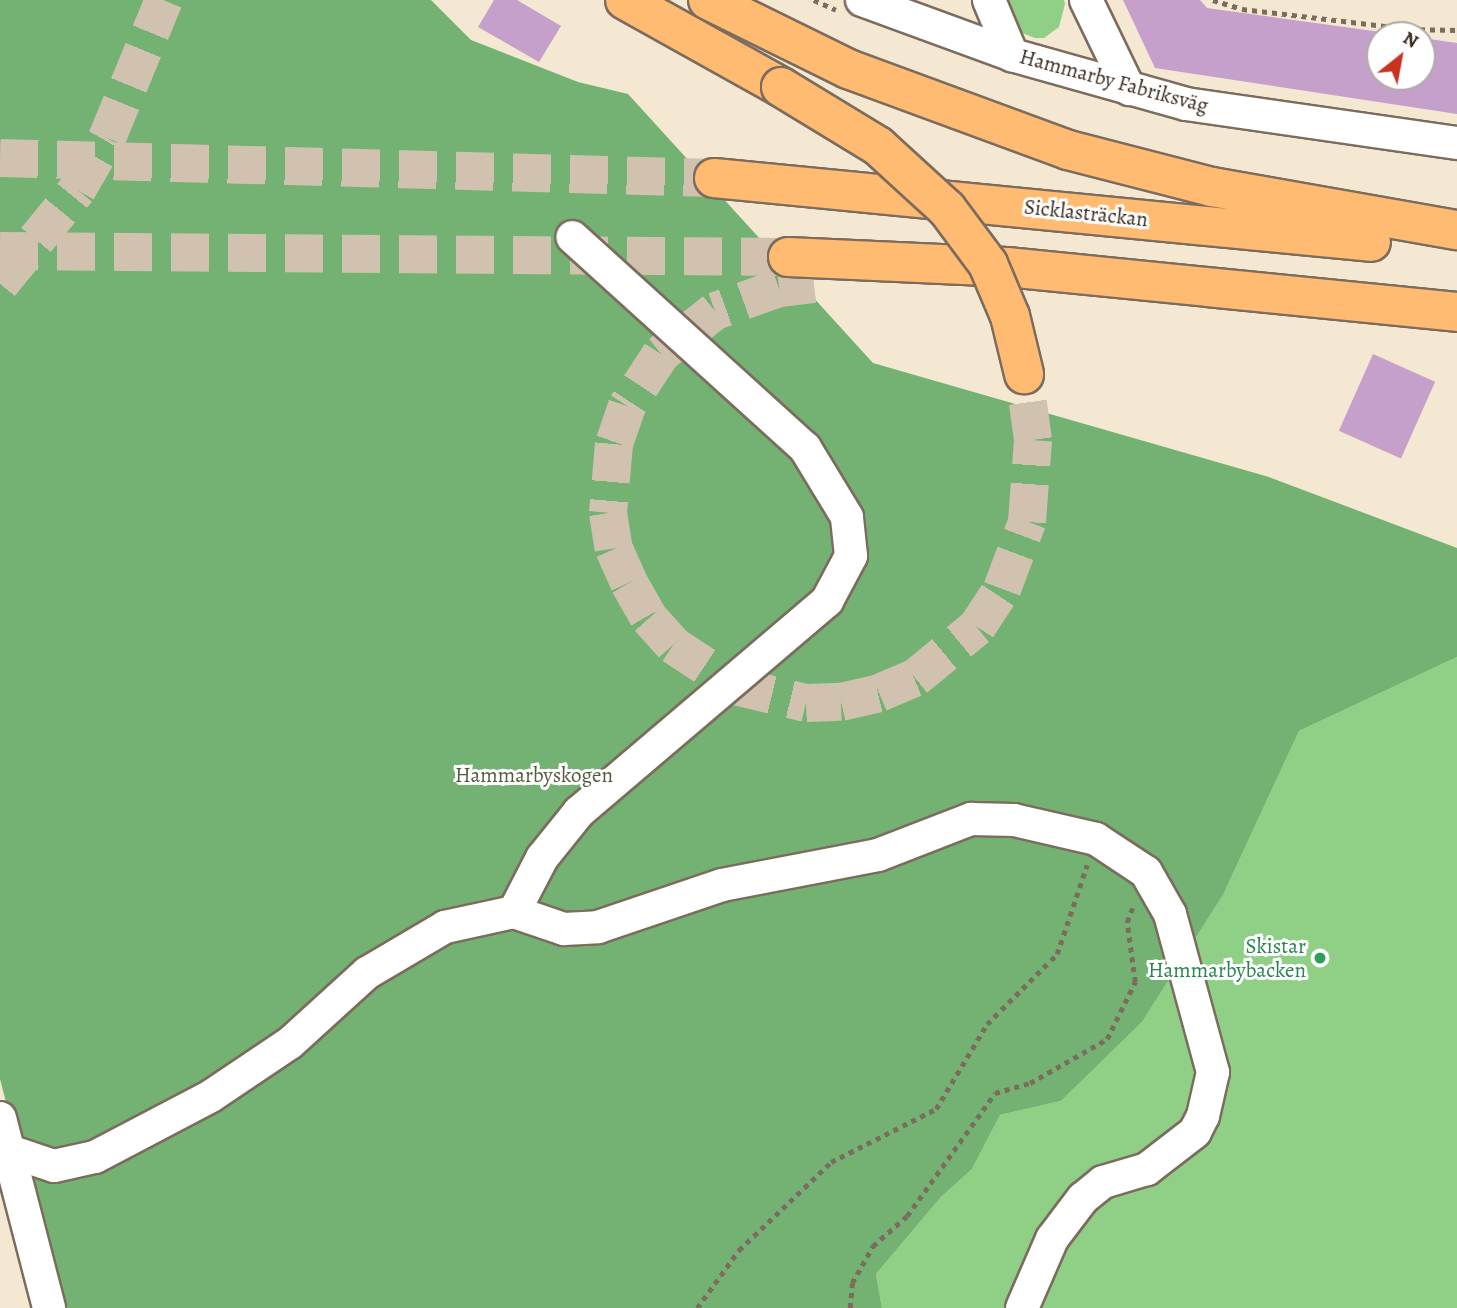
<!DOCTYPE html>
<html>
<head>
<meta charset="utf-8">
<style>
	body { margin:0 }
	#map { position:relative; width:1457px; height:1308px; overflow:hidden; background:#f5e8d2; font-family:Alegreya,serif }
	div>[style] { position:absolute }
	[style*='--x'] { left:calc(var(--x)*1px); top:calc(var(--y)*1px); width:calc(var(--w)*1px); rotate:calc(var(--a)*1deg) }
	.green>* { inset:0; background:#8fcf86 }
	.forest>* { inset:0; background:#73b273 }
	.building>* { inset:0; background:#c5a0ca; transform-origin:0 0 }
	.highway-tunnel>* { height:38px; margin-top:-19px; transform-origin:0; background:repeating-linear-gradient(90deg,#d0c2ae 0 38px,transparent 0 57px) }
	.path>* { height:4.5px; margin-top:-2.25px; transform-origin:0; background:repeating-linear-gradient(90deg,#7c6c5d 0 5px,transparent 0 10px) }
	.roads { filter:drop-shadow(2px 0 #7c6c5d) drop-shadow(-2px 0 #7c6c5d) drop-shadow(0 2px #7c6c5d) drop-shadow(0 -2px #7c6c5d) }
	.minor>* { height:32px; margin:-16px; padding:0 16px; transform-origin:16px; border-radius:16px; background:#fff }
	.highway>* { height:38px; margin:-19px; padding:0 19px; transform-origin:19px; border-radius:19px; background:#ffbb71 }
	.bridges { filter:drop-shadow(2px 0 #7c6c5d) drop-shadow(-2px 0 #7c6c5d) drop-shadow(0 2px #7c6c5d) drop-shadow(0 -2px #7c6c5d) }
	.highway-bridge>* { height:38px; margin:-19px; padding:0 19px; transform-origin:19px; border-radius:19px; background:#ffbb71 }
	.dots>* { width:19px; height:19px; translate:-50% -50%; box-sizing:border-box; border:4px solid #fff; border-radius:50% }
	span { translate:-50% -50%; white-space:nowrap; text-align:center; line-height:1.15; -webkit-text-stroke:6px #fff; paint-order:stroke }
	.street-label { font-size:21px; color:#3b2a1e }
	.park-label { font-size:21px; color:#545c3d }
	.leisure-label { font-size:21px; color:#27864d }
	.right { translate:-100% -50%; text-align:right }
	.north { position:absolute; left:1366px; top:21px; width:70px; height:70px; box-sizing:border-box; background:#fff; border:2px solid #b1aaa5; border-radius:50%; rotate:31deg; font-size:19px; font-weight:700; line-height:28px; text-align:center; color:#3b2a1e }
	.north::after { content:''; display:block; margin:auto; width:24px; height:32px; background:#c8321e; clip-path:polygon(50% 0,100% 100%,50% 72%,0 100%) }
</style>
</head>
<body>
<div id="map">
	<div class="green">
		<div style="clip-path:polygon(1001px 0,1064px 0,1065px 4px,1059px 27px,1044px 38px,1035px 38px,1017px 31px)"></div>
		<div style="clip-path:polygon(1457px 657px,1457px 1308px,882px 1308px,876px 1274px,941px 1197px,972px 1169px,1000px 1115px,1061px 1101px,1142px 1022px,1223px 895px,1299px 731px)"></div>
	</div>
	<div class="forest">
		<div style="clip-path:polygon(0 0,431px 0,471px 40px,578px 82px,628px 94px,873px 363px,1269px 477px,1457px 548px,1457px 657px,1299px 731px,1223px 895px,1142px 1022px,1061px 1101px,1000px 1115px,972px 1169px,941px 1197px,876px 1274px,882px 1308px,59px 1308px,0 1079px)"></div>
	</div>
	<div class="building">
		<div style="clip-path:polygon(494px 0,517px 0,561px 26px,539px 62px,478px 27px)"></div>
		<div style="clip-path:polygon(1123px 0,1200px 0,1207px 8px,1388px 33px,1380px 35px,1380px 77px,1422px 77px,1422px 38px,1457px 43px,1457px 114px,1155px 68px)"></div>
		<div style="left:1373px;top:354px;width:68px;height:84px;rotate:24deg"></div>
	</div>
	<div class="highway-tunnel">
		<div style="--x:0;--y:158;--w:714;--a:1.6"></div>
		<div style="--x:0;--y:251;--w:788;--a:0.44"></div>
		<div style="--x:0;--y:284;--w:122;--a:-50.7"></div>
		<div style="--x:77;--y:190;--w:60;--a:-60"></div>
		<div style="--x:107;--y:138;--w:149;--a:-67.6"></div>
		<div style="--x:814;--y:284;--w:35;--a:173"></div>
		<div style="--x:779;--y:288;--w:68;--a:160.2"></div>
		<div style="--x:715;--y:311;--w:69;--a:141.5"></div>
		<div style="--x:661;--y:354;--w:62;--a:123.2"></div>
		<div style="--x:627;--y:406;--w:40;--a:108.9"></div>
		<div style="--x:614;--y:444;--w:69;--a:95"></div>
		<div style="--x:608;--y:513;--w:36;--a:81"></div>
		<div style="--x:614;--y:549;--w:37;--a:66"></div>
		<div style="--x:629;--y:583;--w:40;--a:60.3"></div>
		<div style="--x:649;--y:618;--w:36;--a:48"></div>
		<div style="--x:673;--y:645;--w:74;--a:33.5"></div>
		<div style="--x:735;--y:686;--w:73;--a:13.5"></div>
		<div style="--x:806;--y:703;--w:35;--a:-2"></div>
		<div style="--x:841;--y:702;--w:39;--a:-13"></div>
		<div style="--x:879;--y:693;--w:39;--a:-23"></div>
		<div style="--x:915;--y:678;--w:80;--a:-39.4"></div>
		<div style="--x:977;--y:627;--w:45;--a:-56.7"></div>
		<div style="--x:1002;--y:589;--w:72;--a:-69.5"></div>
		<div style="--x:1027;--y:522;--w:82;--a:-85.8"></div>
		<div style="--x:1033;--y:440;--w:67;--a:-97.8"></div>
	</div>
	<div class="path">
		<div style="--x:814;--y:0;--w:24;--a:24"></div>
		<div style="--x:1213;--y:0;--w:30;--a:17"></div>
		<div style="--x:1242;--y:9;--w:169;--a:6.8"></div>
		<div style="--x:1410;--y:29;--w:47;--a:1.2"></div>
		<div style="--x:697;--y:1308;--w:72;--a:-54.1"></div>
		<div style="--x:739;--y:1250;--w:127;--a:-43.7"></div>
		<div style="--x:831;--y:1162;--w:118;--a:-26.8"></div>
		<div style="--x:936;--y:1109;--w:99;--a:-59"></div>
		<div style="--x:987;--y:1024;--w:99;--a:-45"></div>
		<div style="--x:1057;--y:954;--w:94;--a:-71.4"></div>
		<div style="--x:850;--y:1308;--w:25;--a:-85"></div>
		<div style="--x:852;--y:1283;--w:43;--a:-60.4"></div>
		<div style="--x:873;--y:1246;--w:45;--a:-41.4"></div>
		<div style="--x:907;--y:1216;--w:151;--a:-54.4"></div>
		<div style="--x:995;--y:1093;--w:36;--a:-16"></div>
		<div style="--x:1030;--y:1083;--w:89;--a:-29.7"></div>
		<div style="--x:1107;--y:1039;--w:64;--a:-63.8"></div>
		<div style="--x:1135;--y:982;--w:61;--a:-97.6"></div>
		<div style="--x:1127;--y:922;--w:17;--a:-69"></div>
	</div>
	<div class="roads">
		<div class="minor">
			<div style="--x:862;--y:0;--w:160;--a:20.1"></div>
			<div style="--x:1012;--y:55;--w:181;--a:15.7"></div>
			<div style="--x:1186;--y:104;--w:274;--a:8.2"></div>
			<div style="--x:989;--y:0;--w:60;--a:67.3"></div>
			<div style="--x:1086;--y:0;--w:99;--a:64.2"></div>
			<div style="--x:514;--y:912;--w:61;--a:-62.6"></div>
			<div style="--x:542;--y:858;--w:59;--a:-51.2"></div>
			<div style="--x:579;--y:812;--w:326;--a:-40.4"></div>
			<div style="--x:827;--y:601;--w:51;--a:-61.9"></div>
			<div style="--x:851;--y:556;--w:39;--a:-96"></div>
			<div style="--x:847;--y:517;--w:81;--a:-121.3"></div>
			<div style="--x:805;--y:448;--w:314;--a:-137.8"></div>
			<div style="--x:0;--y:1118;--w:196;--a:75.5"></div>
			<div style="--x:9;--y:1151;--w:47;--a:18.4"></div>
			<div style="--x:54;--y:1166;--w:42;--a:-12.4"></div>
			<div style="--x:95;--y:1157;--w:131;--a:-27.7"></div>
			<div style="--x:211;--y:1096;--w:95;--a:-33.9"></div>
			<div style="--x:290;--y:1043;--w:104;--a:-42.3"></div>
			<div style="--x:367;--y:973;--w:91;--a:-30.5"></div>
			<div style="--x:445;--y:927;--w:71;--a:-12.3"></div>
			<div style="--x:514;--y:912;--w:53;--a:18.8"></div>
			<div style="--x:564;--y:929;--w:34;--a:-3"></div>
			<div style="--x:598;--y:927;--w:131;--a:-18.7"></div>
			<div style="--x:722;--y:885;--w:159;--a:-10.9"></div>
			<div style="--x:878;--y:855;--w:100;--a:-21.2"></div>
			<div style="--x:971;--y:819;--w:43;--a:1.3"></div>
			<div style="--x:1014;--y:820;--w:84;--a:13"></div>
			<div style="--x:1096;--y:839;--w:60;--a:33.4"></div>
			<div style="--x:1146;--y:872;--w:48;--a:60.3"></div>
			<div style="--x:1170;--y:914;--w:164;--a:74.8"></div>
			<div style="--x:1213;--y:1072;--w:45;--a:102.8"></div>
			<div style="--x:1203;--y:1116;--w:18;--a:117"></div>
			<div style="--x:1195;--y:1132;--w:61;--a:142.4"></div>
			<div style="--x:1147;--y:1169;--w:46;--a:163.5"></div>
			<div style="--x:1103;--y:1182;--w:26;--a:141"></div>
			<div style="--x:1083;--y:1198;--w:51;--a:127.1"></div>
			<div style="--x:1052;--y:1239;--w:75;--a:113.5"></div>
		</div>
		<div class="highway">
			<div style="--x:625;--y:0;--w:179;--a:29.1"></div>
			<div style="--x:708;--y:0;--w:156;--a:26.2"></div>
			<div style="--x:848;--y:69;--w:234;--a:20.2"></div>
			<div style="--x:1068;--y:150;--w:149;--a:14.4"></div>
			<div style="--x:1212;--y:187;--w:249;--a:10"></div>
			<div style="--x:714;--y:178;--w:660;--a:5.56"></div>
			<div style="--x:788;--y:257;--w:219;--a:2.6"></div>
			<div style="--x:1007;--y:267;--w:452;--a:5.7"></div>
		</div>
	</div>
	<div class="bridges">
		<div class="highway-bridge">
			<div style="--x:781;--y:87;--w:114;--a:31.3"></div>
			<div style="--x:878;--y:146;--w:93;--a:42.4"></div>
			<div style="--x:947;--y:209;--w:69;--a:53.3"></div>
			<div style="--x:988;--y:264;--w:56;--a:67.1"></div>
			<div style="--x:1010;--y:316;--w:60;--a:76.4"></div>
		</div>
	</div>
	<div class="dots">
		<div style="left:1320px;top:958px;background:#2e9e5b"></div>
	</div>
	<div class="street-label">
		<span style="left:1114px;top:81px;rotate:15deg">Hammarby Fabriksväg</span>
		<span style="left:1086px;top:213px;rotate:6deg">Sicklasträckan</span>
	</div>
	<div class="park-label">
		<span style="left:534px;top:775px">Hammarbyskogen</span>
	</div>
	<div class="leisure-label">
		<span class="right" style="left:1306px;top:958px">Skistar<br>Hammarbybacken</span>
	</div>
	<div class="north">N</div>
</div>
</body>
</html>
